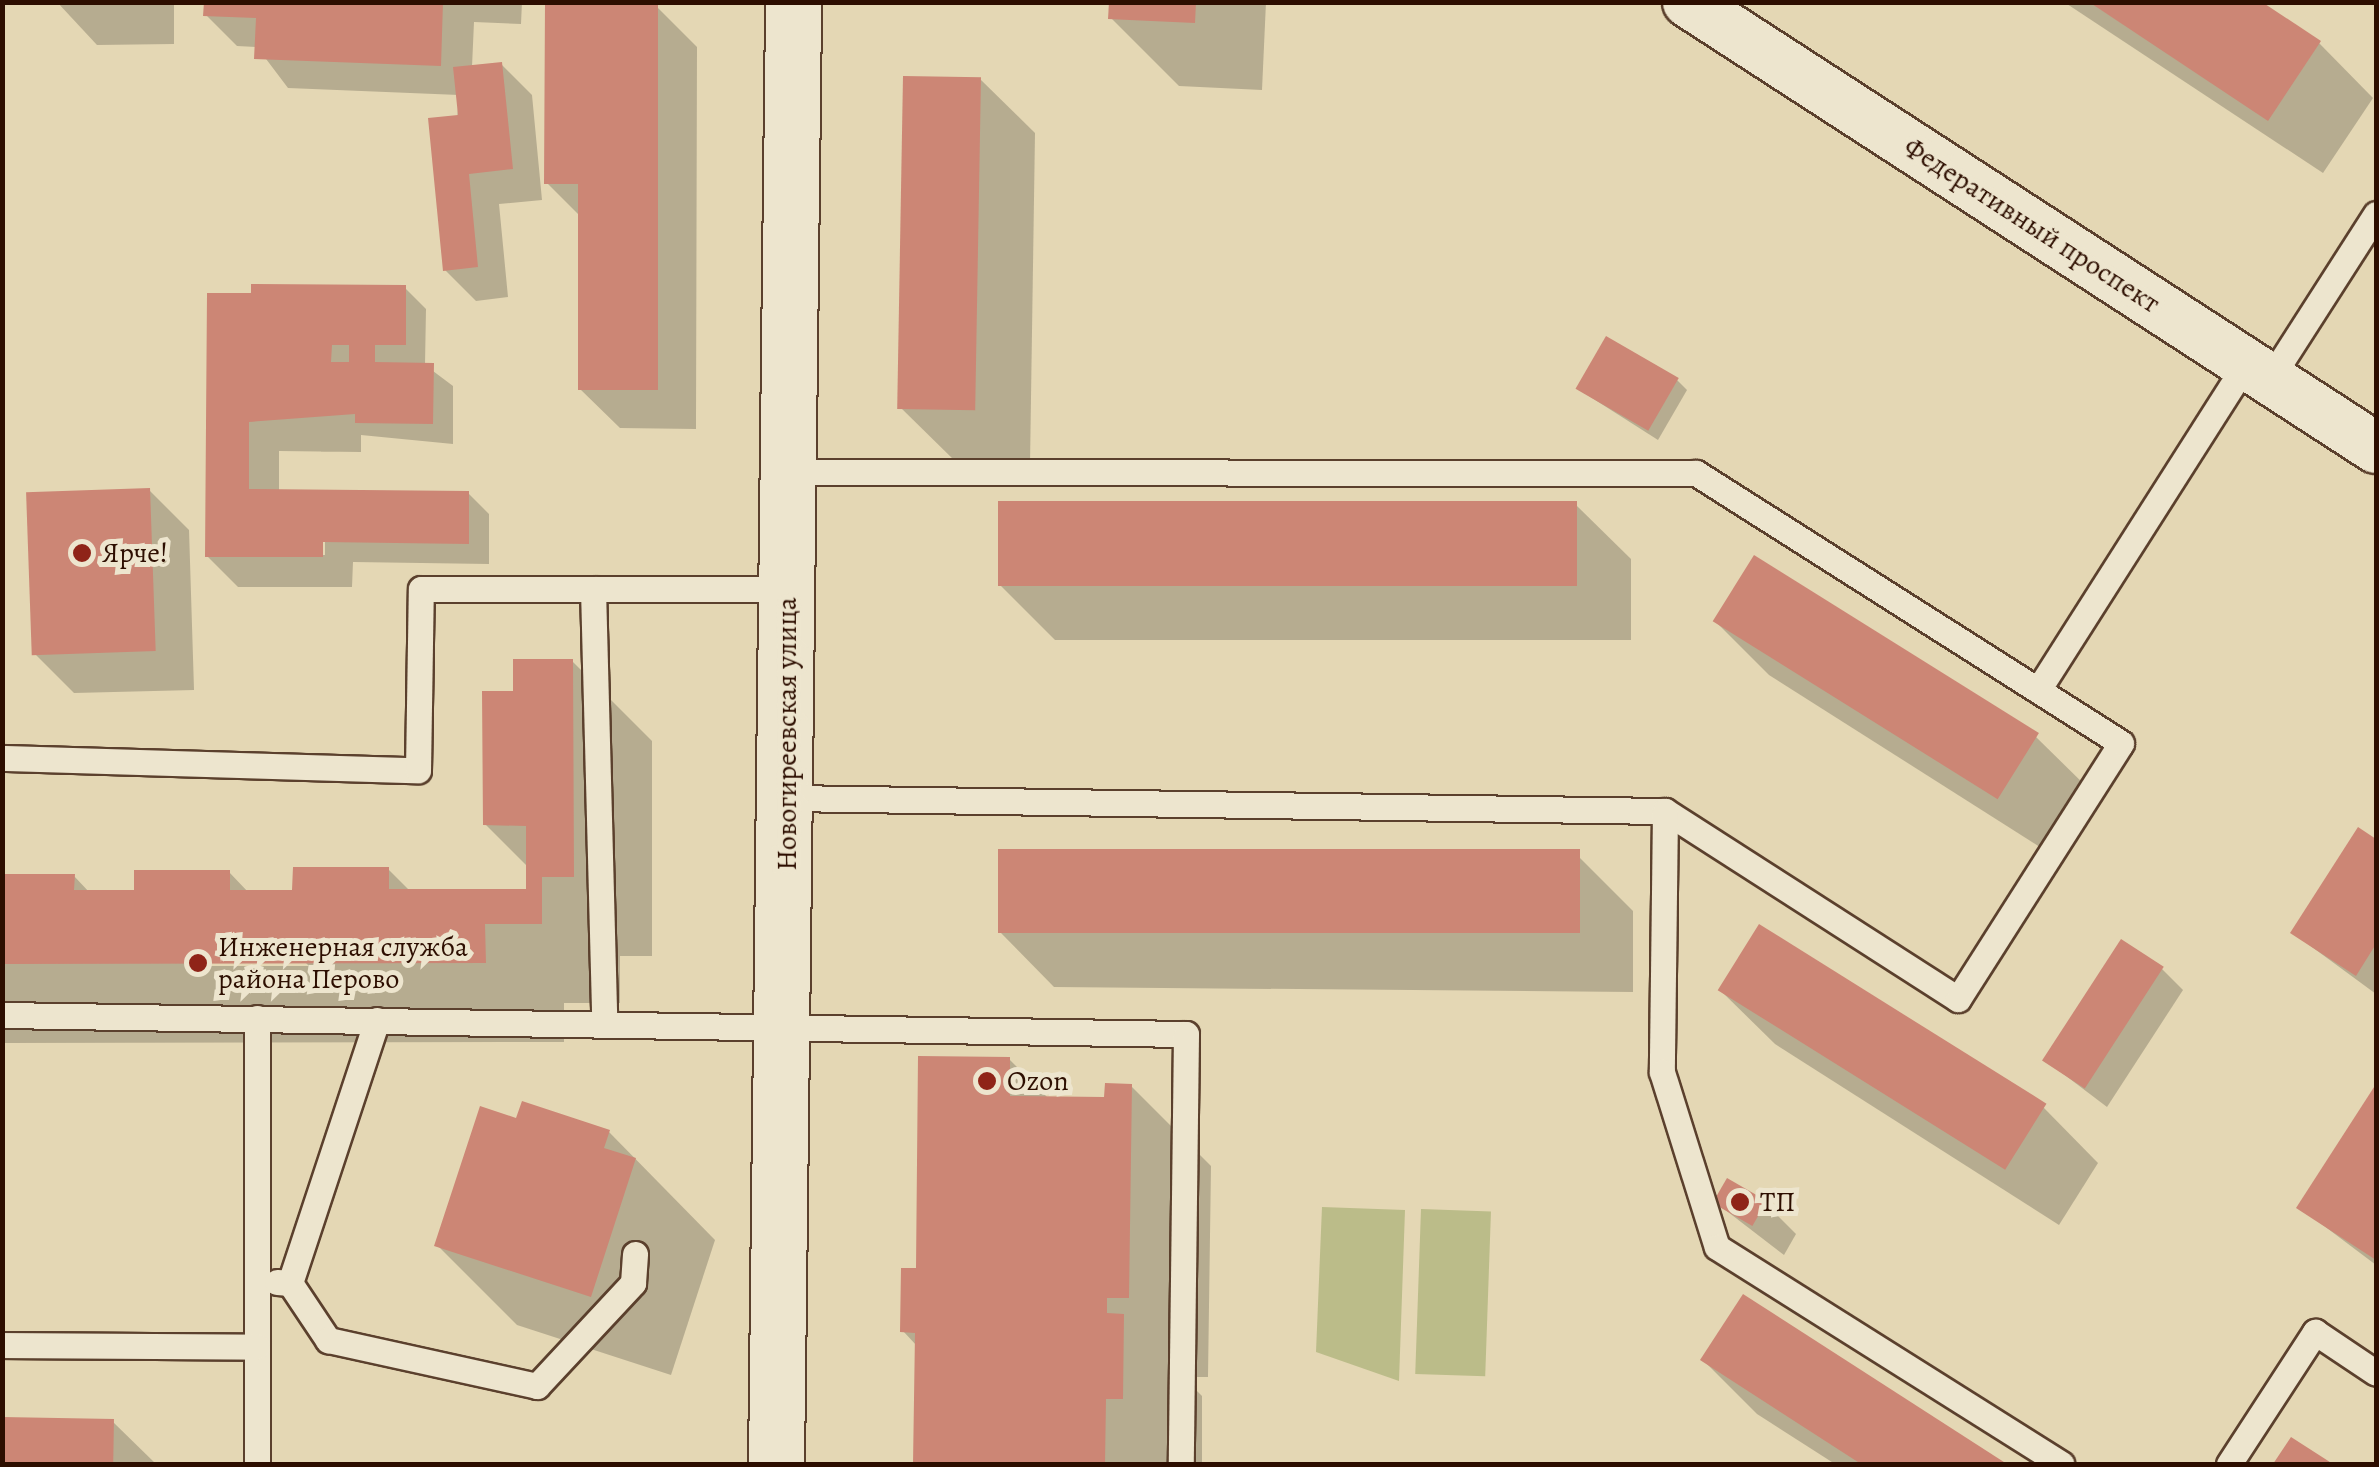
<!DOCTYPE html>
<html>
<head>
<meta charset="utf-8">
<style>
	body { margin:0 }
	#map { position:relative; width:2379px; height:1467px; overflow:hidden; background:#e4d7b4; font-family:Alegreya,serif }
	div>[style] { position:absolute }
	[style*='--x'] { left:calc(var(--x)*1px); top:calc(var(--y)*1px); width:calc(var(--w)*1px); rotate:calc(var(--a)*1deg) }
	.green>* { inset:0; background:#bbbc89; transform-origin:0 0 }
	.shadow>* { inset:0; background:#0003 }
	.building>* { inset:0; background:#cc8675; transform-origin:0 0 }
	.roads { filter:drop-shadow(2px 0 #5b402d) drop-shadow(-2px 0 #5b402d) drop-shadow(0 2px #5b402d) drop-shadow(0 -2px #5b402d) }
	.lane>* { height:25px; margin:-12.5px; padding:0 12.5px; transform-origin:12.5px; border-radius:12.5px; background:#ede5ce }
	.street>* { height:50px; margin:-25px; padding:0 25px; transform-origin:25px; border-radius:25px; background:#ede5ce }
	.secondary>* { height:55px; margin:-27.5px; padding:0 27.5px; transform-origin:27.5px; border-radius:27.5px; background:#ede5ce }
	.dots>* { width:28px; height:28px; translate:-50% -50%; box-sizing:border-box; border:5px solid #ede5ce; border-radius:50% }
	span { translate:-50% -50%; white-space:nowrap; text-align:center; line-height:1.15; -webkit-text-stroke:10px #ede5ce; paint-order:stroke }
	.street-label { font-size:28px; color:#2d0e00 }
	.poi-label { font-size:28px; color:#2d0e00 }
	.left { translate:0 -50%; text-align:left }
	.frame { position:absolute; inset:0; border:5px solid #2d0e00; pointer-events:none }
</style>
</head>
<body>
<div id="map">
	<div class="green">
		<div style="clip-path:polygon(1322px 1207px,1405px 1210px,1399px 1381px,1316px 1352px)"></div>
		<div style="left:1421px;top:1209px;width:70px;height:165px;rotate:2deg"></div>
	</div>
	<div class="shadow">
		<div style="clip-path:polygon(57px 2px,174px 2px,174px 44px,97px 45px)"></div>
		<div style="clip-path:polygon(206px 2px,522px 2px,521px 24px,474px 22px,472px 67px,501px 64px,532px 95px,542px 200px,499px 204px,508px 297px,476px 301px,445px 270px,459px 95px,288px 88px,257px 47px,237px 46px,206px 15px)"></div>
		<div style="clip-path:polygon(547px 2px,657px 7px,697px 47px,696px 429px,620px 428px,580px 389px,581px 217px,547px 183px)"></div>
		<div style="clip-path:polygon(1111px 2px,1266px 2px,1262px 90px,1179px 86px,1111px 18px)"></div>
		<div style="clip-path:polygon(2064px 2px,2257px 2px,2319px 43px,2373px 98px,2323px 173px)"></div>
		<div style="clip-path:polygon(980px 79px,1035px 133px,1030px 464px,956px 462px,901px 408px)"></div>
		<div style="clip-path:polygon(evenodd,332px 287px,405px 288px,426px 309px,425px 365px,453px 386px,453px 444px,361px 435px,361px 452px,279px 451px,279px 492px,468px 493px,489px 514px,489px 564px,353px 562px,352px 587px,238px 587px,207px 556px,209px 296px,332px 287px,325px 519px,325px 555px,320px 555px,325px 519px)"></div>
		<div style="clip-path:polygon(1677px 380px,1687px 390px,1658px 440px,1578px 389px)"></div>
		<div style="clip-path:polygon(149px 490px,189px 530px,194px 690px,74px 693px,34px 653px)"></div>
		<div style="clip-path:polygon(1576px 505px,1631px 559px,1631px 640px,1055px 640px,1000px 585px)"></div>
		<div style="clip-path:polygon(1715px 621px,2036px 737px,2091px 791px,2051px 854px,1769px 675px)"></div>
		<div style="clip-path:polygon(evenodd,572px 661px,652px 741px,652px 956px,620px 956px,620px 1003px,564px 1003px,564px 1042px,2px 1043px,2px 876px,74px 876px,90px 893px,137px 893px,229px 872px,249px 893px,295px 892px,388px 869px,411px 892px,528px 892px,528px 867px,485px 824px,515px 694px,572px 661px,203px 961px,304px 961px,309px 966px,203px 966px,203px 961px)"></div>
		<div style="clip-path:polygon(2359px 831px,2376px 842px,2376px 994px,2293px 933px)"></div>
		<div style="clip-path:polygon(1579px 857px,1633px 911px,1633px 992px,1054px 987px,1000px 932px)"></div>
		<div style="clip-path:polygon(1760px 928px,2044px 1108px,2098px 1163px,2059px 1225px,1775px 1044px,1720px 990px)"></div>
		<div style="clip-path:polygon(2162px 969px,2183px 990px,2107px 1107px,2045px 1060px)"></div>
		<div style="clip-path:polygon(1009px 1059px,1049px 1099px,1107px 1100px,1131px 1086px,1211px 1166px,1208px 1377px,1183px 1377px,1202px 1396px,1202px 1464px,916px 1464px,917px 1346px,903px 1331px,918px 1270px)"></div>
		<div style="clip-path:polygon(2376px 1089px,2376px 1265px,2299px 1207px)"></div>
		<div style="clip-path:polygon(517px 1121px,609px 1132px,715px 1240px,671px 1375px,517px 1325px,437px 1245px)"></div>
		<div style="clip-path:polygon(1715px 1202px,1765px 1203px,1796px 1234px,1784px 1255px)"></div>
		<div style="clip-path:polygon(1744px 1297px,2002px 1464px,1835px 1464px,1757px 1414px,1703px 1360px)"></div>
		<div style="clip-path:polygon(2px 1419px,112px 1421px,156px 1464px,2px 1464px)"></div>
	</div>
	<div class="building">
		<div style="clip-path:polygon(204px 2px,443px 2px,441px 66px,254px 59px,256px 18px,203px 16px)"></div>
		<div style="clip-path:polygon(545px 2px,658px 4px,658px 390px,578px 390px,578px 184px,544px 184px)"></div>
		<div style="clip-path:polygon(1109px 2px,1196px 2px,1195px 23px,1108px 19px)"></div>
		<div style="clip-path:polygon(2089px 2px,2262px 2px,2321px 41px,2268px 121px)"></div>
		<div style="clip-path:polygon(502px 62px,513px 169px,469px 174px,478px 267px,443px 271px,428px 118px,458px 115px,453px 67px)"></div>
		<div style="left:903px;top:76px;width:78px;height:333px;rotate:1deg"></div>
		<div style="clip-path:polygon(evenodd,251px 284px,406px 285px,406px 345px,375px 345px,375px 362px,434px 363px,433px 424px,355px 423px,355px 414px,249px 422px,249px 489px,469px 491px,469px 544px,323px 542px,323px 557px,205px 557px,207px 293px,251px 293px,251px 284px,332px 345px,349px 345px,349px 362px,331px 362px,332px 345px)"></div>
		<div style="left:1606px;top:336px;width:84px;height:61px;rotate:30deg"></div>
		<div style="left:150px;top:488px;width:163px;height:124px;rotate:88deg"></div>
		<div style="left:998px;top:501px;width:579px;height:85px"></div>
		<div style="left:1754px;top:555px;width:336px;height:78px;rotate:32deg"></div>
		<div style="clip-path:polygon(513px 659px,573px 659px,574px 877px,542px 877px,542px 924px,485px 924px,486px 963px,2px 964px,2px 874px,75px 874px,74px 890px,134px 890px,134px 870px,230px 870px,230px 890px,292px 890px,293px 867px,389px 867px,389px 889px,526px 889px,526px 826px,483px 825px,482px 691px,513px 691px)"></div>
		<div style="clip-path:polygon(2358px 827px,2376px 839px,2376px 944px,2356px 976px,2290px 933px)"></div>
		<div style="left:998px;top:849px;width:582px;height:84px"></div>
		<div style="left:1759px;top:924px;width:339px;height:78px;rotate:32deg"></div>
		<div style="left:2121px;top:939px;width:51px;height:145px;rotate:33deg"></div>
		<div style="clip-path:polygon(918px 1056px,1010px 1057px,1010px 1096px,1104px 1097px,1105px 1083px,1132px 1084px,1129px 1298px,1107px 1298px,1107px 1313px,1124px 1314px,1123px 1399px,1106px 1399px,1105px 1464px,913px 1464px,915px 1333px,900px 1332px,901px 1268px,916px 1268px)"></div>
		<div style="clip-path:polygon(2376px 1084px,2376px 1260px,2296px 1208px)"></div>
		<div style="clip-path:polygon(522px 1101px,610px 1130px,604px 1148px,636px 1158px,591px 1297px,434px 1246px,480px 1106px,516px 1118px)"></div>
		<div style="left:1727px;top:1178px;width:46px;height:29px;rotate:30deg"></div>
		<div style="clip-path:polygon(1743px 1294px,2007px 1464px,1861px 1464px,1700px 1360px)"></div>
		<div style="left:2px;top:1417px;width:112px;height:47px;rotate:1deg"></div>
		<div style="clip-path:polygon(2291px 1437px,2333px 1464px,2273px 1464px)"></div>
	</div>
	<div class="roads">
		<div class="lane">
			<div style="--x:2270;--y:379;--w:196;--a:-57.3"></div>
			<div style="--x:593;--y:589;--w:433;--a:88.5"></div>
			<div style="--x:2038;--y:690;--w:388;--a:-57.5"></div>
			<div style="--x:2;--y:758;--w:416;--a:1.7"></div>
			<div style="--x:418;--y:770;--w:181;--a:-89.1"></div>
			<div style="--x:421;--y:589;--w:367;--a:0"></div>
			<div style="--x:787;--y:798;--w:878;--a:0.85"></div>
			<div style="--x:1665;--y:811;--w:348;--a:32.7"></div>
			<div style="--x:1958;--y:999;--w:303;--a:-57.5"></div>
			<div style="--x:2121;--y:743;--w:504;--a:-147.57"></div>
			<div style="--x:1696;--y:473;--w:907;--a:-179.94"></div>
			<div style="--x:1665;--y:811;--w:261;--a:90.7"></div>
			<div style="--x:1662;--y:1072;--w:183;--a:72.6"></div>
			<div style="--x:1717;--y:1247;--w:407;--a:32.2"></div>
			<div style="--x:2;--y:1015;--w:1184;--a:0.92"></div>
			<div style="--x:1186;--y:1034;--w:430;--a:90.7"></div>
			<div style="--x:257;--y:1018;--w:446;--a:90"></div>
			<div style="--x:277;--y:1282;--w:13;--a:4"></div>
			<div style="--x:290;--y:1283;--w:277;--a:-71.7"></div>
			<div style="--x:290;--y:1283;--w:69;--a:56.3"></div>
			<div style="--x:328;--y:1340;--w:214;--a:12.4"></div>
			<div style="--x:537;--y:1386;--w:141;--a:-47"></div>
			<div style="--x:633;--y:1283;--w:29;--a:-86"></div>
			<div style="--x:2;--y:1345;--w:255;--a:0.4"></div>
			<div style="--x:2229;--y:1464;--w:158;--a:-56.9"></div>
			<div style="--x:2315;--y:1332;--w:73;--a:33.9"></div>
		</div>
		<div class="street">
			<div style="--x:1688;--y:2;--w:820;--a:32.95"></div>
		</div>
		<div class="secondary">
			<div style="--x:776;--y:1464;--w:1462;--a:-89.33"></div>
		</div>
	</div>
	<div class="dots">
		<div style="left:82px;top:553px;background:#8f2418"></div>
		<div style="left:198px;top:963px;background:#8f2418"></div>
		<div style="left:987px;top:1081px;background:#8f2418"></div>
		<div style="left:1740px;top:1202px;background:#8f2418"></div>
	</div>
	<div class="street-label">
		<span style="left:2032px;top:225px;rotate:33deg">Федеративный проспект</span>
		<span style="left:787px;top:734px;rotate:-90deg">Новогиреевская улица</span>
	</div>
	<div class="poi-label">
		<span class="left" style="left:102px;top:553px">Ярче!</span>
		<span class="left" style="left:218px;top:963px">Инженерная служба<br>района Перово</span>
		<span class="left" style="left:1007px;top:1081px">Ozon</span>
		<span class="left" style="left:1760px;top:1202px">ТП</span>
	</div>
	<div class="frame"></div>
</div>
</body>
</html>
